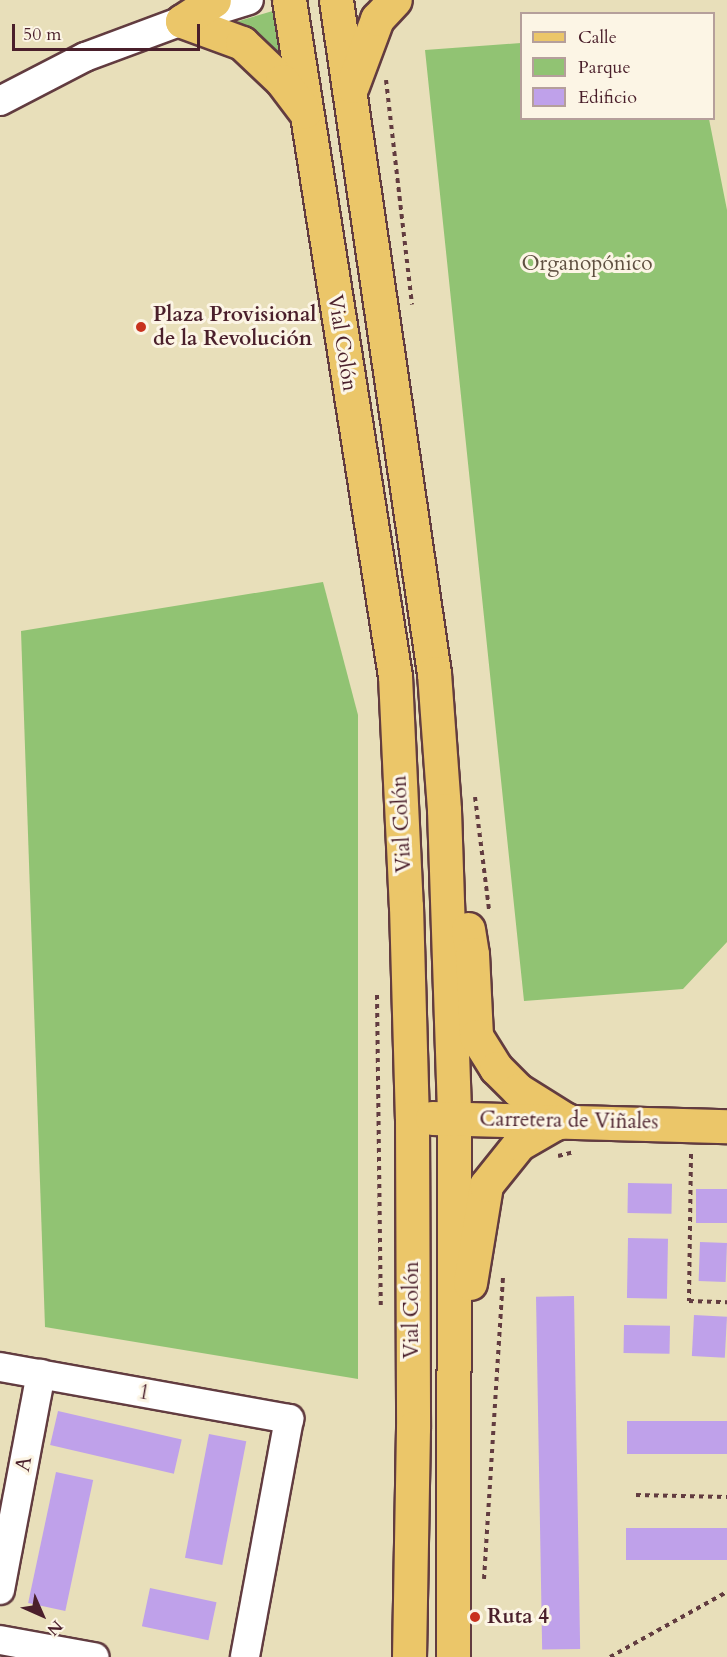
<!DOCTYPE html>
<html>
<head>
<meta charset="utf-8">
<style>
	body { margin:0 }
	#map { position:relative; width:727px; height:1657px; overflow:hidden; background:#e8dfba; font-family:Cardo,serif }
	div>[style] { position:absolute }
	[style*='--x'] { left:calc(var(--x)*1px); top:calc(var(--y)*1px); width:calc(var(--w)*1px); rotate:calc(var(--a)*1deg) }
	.green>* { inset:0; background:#91c373 }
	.building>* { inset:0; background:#bfa1ea; transform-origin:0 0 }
	.path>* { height:4px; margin-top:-2px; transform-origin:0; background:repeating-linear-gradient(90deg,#623c40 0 4.5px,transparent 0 9px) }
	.roads { filter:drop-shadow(2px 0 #623c40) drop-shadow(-2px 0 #623c40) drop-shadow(0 2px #623c40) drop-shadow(0 -2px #623c40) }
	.minor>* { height:28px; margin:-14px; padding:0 14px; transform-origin:14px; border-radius:14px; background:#fff }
	.major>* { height:33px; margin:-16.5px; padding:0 16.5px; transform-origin:16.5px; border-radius:16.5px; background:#ebc669 }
	.dots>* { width:16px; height:16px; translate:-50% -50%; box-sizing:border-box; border:3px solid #fcf5e5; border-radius:50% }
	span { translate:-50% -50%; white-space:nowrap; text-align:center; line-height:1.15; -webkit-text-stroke:6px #fcf5e5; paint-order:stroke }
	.park-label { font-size:21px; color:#5f5041 }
	.poi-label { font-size:21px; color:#4a1f2b; font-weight:700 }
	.left { translate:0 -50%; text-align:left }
	.street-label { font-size:21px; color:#4a1f2b }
	.legend { position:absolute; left:520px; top:12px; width:195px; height:108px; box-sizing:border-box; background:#fcf5e5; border:2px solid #b59f9b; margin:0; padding:8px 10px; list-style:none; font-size:18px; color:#4a1f2b }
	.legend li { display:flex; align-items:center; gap:12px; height:30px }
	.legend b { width:30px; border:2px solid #b59f9b }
	.north { position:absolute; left:12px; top:1585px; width:60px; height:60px; -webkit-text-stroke:4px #fcf5e5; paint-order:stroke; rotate:135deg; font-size:16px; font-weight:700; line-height:24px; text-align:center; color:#4a1f2b }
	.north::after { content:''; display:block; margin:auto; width:21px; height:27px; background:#4a1f2b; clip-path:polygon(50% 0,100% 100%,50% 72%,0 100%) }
	.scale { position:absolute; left:12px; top:24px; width:188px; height:27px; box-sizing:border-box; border:3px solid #4a1f2b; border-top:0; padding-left:8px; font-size:18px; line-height:21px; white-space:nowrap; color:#4a1f2b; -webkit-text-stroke:4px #fcf5e5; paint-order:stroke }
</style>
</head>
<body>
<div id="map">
	<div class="green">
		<div style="clip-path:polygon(276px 10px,289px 71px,232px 23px)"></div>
		<div style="clip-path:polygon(521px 43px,522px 118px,709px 119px,727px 210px,727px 942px,683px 989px,524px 1001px,425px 50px)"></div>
		<div style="clip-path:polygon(323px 582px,358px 715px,358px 1379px,45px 1327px,21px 631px)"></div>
	</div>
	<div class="building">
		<div style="left:628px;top:1183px;width:44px;height:30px;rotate:1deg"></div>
		<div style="left:696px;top:1189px;width:31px;height:34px"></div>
		<div style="left:628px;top:1238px;width:40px;height:60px;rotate:1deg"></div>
		<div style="left:700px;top:1242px;width:27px;height:39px;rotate:2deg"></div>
		<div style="left:574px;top:1296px;width:353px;height:38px;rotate:89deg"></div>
		<div style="left:694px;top:1315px;width:33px;height:41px;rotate:3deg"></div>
		<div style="left:624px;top:1325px;width:46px;height:28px;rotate:1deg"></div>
		<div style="left:58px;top:1411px;width:127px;height:35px;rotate:13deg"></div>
		<div style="left:727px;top:1421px;width:33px;height:100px;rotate:90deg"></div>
		<div style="left:209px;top:1434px;width:38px;height:126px;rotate:11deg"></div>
		<div style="left:56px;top:1472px;width:38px;height:134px;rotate:12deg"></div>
		<div style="left:727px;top:1528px;width:32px;height:101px;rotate:90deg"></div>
		<div style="left:150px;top:1588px;width:68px;height:39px;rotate:12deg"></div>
	</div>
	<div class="path">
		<div style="--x:386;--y:80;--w:226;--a:83.4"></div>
		<div style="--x:475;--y:797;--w:113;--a:82.9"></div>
		<div style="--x:377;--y:995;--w:310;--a:89.3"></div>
		<div style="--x:691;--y:1154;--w:147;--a:90.8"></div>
		<div style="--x:689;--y:1301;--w:38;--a:2"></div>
		<div style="--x:558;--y:1156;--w:16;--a:-14"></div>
		<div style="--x:636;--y:1495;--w:91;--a:1.3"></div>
		<div style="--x:484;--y:1579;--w:305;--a:-86.4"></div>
		<div style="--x:610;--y:1657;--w:134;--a:-29.1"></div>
	</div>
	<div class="roads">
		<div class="minor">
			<div style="--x:0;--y:101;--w:96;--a:-27.4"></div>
			<div style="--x:85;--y:57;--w:103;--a:-20.4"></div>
			<div style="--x:182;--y:21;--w:70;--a:-17.4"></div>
			<div style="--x:0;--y:1367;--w:294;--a:10.2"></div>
			<div style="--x:289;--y:1419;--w:242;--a:100.5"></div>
			<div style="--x:0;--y:1590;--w:220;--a:-79.3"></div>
			<div style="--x:0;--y:1640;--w:96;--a:10.3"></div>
		</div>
		<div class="major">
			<div style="--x:289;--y:0;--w:684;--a:81.09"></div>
			<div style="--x:395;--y:676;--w:230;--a:87.3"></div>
			<div style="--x:406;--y:906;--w:212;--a:88.4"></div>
			<div style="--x:412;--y:1118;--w:310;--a:89.8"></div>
			<div style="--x:413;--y:1428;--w:229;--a:91"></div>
			<div style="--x:336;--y:0;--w:680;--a:81.72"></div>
			<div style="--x:434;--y:673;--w:137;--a:85.8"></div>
			<div style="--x:444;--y:810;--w:308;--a:88.1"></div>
			<div style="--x:454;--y:1118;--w:539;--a:90.11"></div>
			<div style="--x:182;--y:21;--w:64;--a:20.1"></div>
			<div style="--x:242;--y:43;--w:55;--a:43.5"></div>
			<div style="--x:282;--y:81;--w:38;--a:53"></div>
			<div style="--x:182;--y:21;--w:38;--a:-33"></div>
			<div style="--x:352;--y:86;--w:72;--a:-69.5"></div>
			<div style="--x:377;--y:19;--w:26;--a:-47"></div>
			<div style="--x:468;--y:929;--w:25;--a:81"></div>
			<div style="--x:472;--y:954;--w:82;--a:87.2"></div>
			<div style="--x:476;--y:1036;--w:38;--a:58"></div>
			<div style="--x:496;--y:1068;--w:31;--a:45"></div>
			<div style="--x:518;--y:1090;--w:57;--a:32"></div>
			<div style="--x:432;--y:1118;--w:295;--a:1.6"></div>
			<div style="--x:470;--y:1283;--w:99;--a:-80.7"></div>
			<div style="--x:486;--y:1185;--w:53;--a:-51.2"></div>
			<div style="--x:519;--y:1144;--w:39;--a:-30"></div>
			<div style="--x:553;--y:1124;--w:14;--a:-17"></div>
		</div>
	</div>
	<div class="dots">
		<div style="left:141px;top:327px;background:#c8321e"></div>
		<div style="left:475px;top:1617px;background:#c8321e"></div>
	</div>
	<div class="park-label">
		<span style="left:587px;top:264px">Organopónico</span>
	</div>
	<div class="poi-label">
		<span class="left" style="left:153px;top:327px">Plaza Provisional<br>de la Revolución</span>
		<span class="left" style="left:487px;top:1617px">Ruta 4</span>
	</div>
	<div class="street-label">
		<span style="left:342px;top:343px;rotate:81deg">Vial Colón</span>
		<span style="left:402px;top:824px;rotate:-93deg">Vial Colón</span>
		<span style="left:569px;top:1121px;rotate:1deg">Carretera de Viñales</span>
		<span style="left:412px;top:1310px;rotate:-90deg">Vial Colón</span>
		<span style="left:144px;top:1393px;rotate:10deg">1</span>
		<span style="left:24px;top:1464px;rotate:-79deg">A</span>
	</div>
	<ul class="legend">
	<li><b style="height:8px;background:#ebc669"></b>Calle</li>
	<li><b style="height:16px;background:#91c373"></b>Parque</li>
	<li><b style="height:16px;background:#bfa1ea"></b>Edificio</li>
	</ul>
	<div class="north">N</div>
	<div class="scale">50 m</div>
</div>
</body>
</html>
